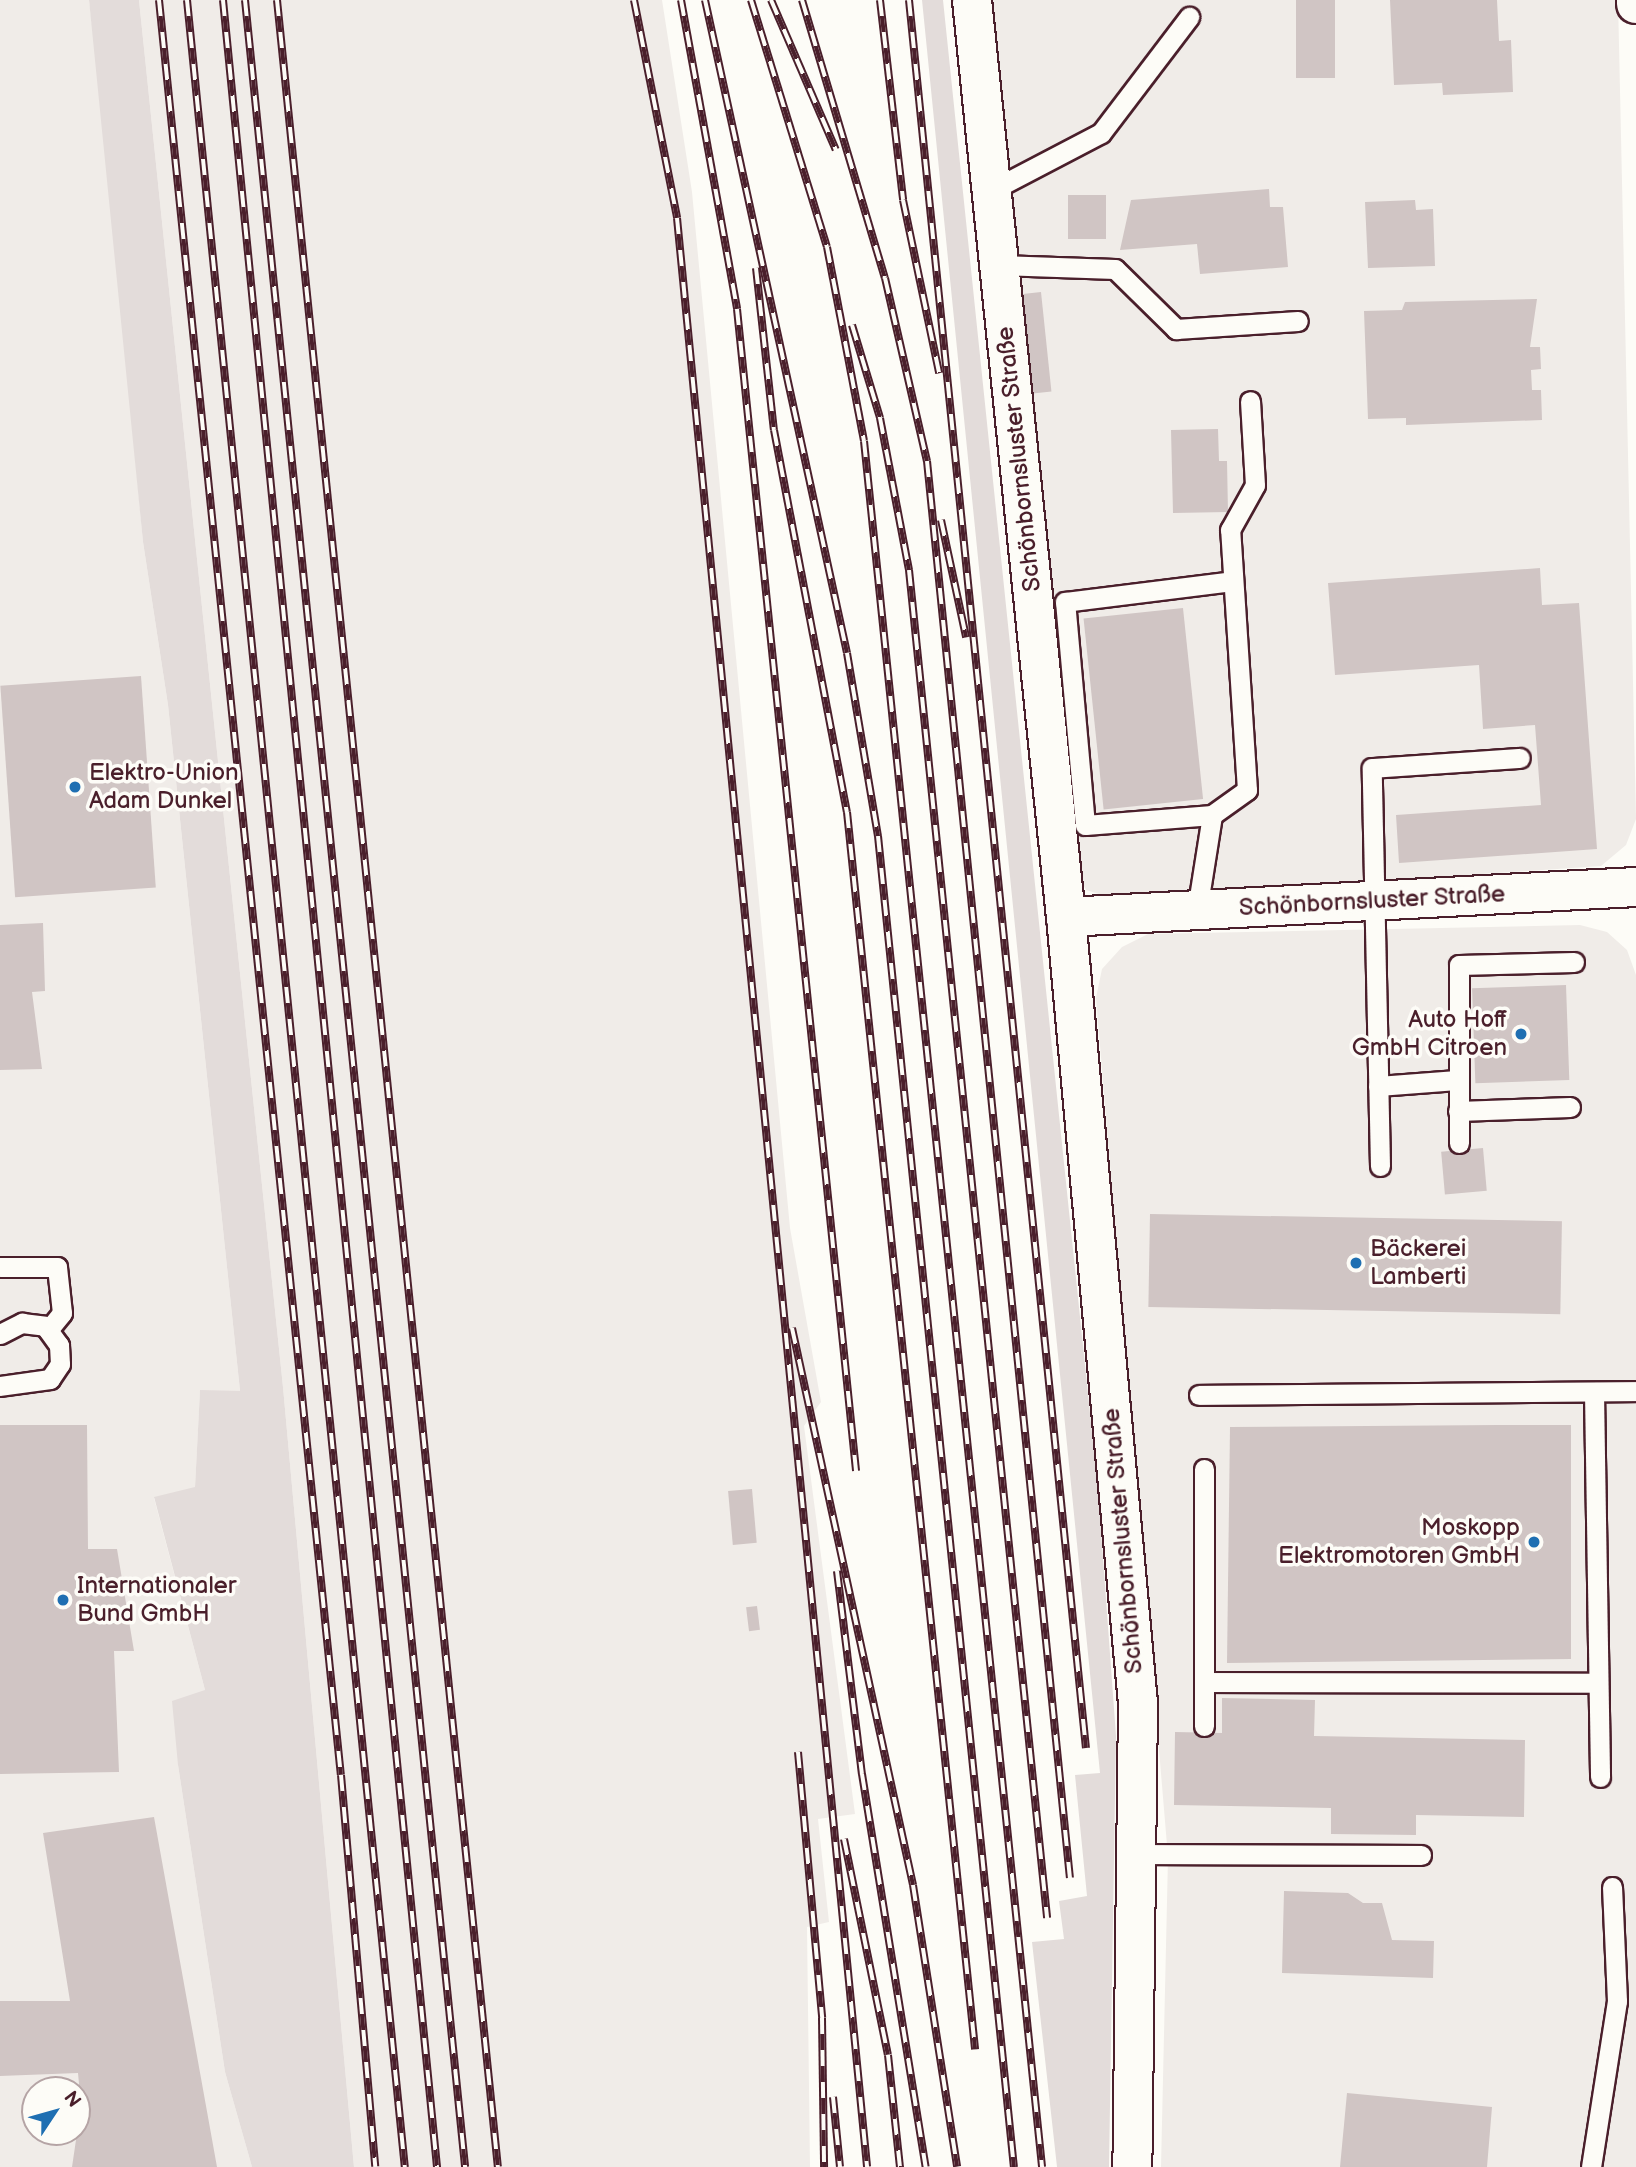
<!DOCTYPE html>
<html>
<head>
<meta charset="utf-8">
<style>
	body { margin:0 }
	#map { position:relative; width:1636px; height:2167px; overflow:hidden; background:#fdfcf7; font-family:"Balsamiq Sans",sans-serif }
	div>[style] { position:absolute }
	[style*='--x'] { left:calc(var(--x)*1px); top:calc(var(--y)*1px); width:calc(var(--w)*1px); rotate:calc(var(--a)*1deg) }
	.built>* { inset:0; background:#f0ece8 }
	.green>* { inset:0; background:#e3dcda }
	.building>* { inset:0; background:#d0c5c4; transform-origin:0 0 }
	.roads { filter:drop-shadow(2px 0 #4a1f2b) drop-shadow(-2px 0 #4a1f2b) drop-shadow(0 2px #4a1f2b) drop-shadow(0 -2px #4a1f2b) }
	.service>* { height:19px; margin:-9.5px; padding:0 9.5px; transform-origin:9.5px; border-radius:9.5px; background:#fdfcf7 }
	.minor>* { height:38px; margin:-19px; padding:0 19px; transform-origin:19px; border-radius:19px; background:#fdfcf7 }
	.tertiary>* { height:38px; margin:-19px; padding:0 19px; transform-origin:19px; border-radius:19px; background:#fdfcf7 }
	.rail>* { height:8px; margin-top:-4px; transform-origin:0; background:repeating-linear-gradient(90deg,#fdfcf7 0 16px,#4a1f2b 0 32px); box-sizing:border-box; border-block:2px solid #4a1f2b }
	.dots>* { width:19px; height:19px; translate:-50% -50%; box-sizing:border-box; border:4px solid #fdfcf7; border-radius:50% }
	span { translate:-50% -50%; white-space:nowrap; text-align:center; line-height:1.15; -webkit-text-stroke:7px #fdfcf7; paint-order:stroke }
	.street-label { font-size:24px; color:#4a1f2b }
	.poi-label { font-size:24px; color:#4a1f2b }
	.left { translate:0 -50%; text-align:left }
	.right { translate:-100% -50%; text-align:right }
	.north { position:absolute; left:21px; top:2076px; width:70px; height:70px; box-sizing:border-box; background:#fdfcf7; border:2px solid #b5a4a5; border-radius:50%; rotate:54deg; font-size:19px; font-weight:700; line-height:28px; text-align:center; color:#4a1f2b }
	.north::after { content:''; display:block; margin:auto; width:24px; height:32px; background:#1f6fb2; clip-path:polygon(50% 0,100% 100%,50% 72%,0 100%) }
</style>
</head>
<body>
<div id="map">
	<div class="built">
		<div style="clip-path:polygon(evenodd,0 0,89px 0,105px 131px,143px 542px,168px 705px,240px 1391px,200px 1391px,195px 1488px,154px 1498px,205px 1690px,178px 1765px,225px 2072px,252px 2167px,0 2167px,0 0,35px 2090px,77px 2090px,77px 2132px,35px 2132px,35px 2090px)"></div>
		<div style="clip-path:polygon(139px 0,662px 0,692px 192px,790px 1228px,821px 1402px,804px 1426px,855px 1814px,818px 1819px,829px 1922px,807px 1927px,810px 2167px,354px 2167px,283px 1387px)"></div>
		<div style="clip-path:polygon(982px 0,1618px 0,1636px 819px,1626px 845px,1601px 866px,1115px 899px,1086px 890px,1074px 866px)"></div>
		<div style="clip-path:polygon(1580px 925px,1607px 932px,1627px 950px,1636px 975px,1636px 2167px,1161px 2167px,1168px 1857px,1096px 998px,1102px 969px,1122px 947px,1148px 934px)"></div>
	</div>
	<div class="green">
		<div style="clip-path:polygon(89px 0,139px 0,283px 1387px,354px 2167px,252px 2167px,225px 2072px,178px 1765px,172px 1701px,205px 1690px,154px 1497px,195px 1487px,200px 1390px,240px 1391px,168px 705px,143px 542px)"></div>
		<div style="clip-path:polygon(922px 0,943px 0,1098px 1490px,1116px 1736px,1109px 2167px,1057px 2167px,1032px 1942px,1064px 1939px,1059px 1901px,1087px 1896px,1075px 1775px,1100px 1773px)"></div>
	</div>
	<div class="building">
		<div style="left:1296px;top:0;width:39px;height:78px"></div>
		<div style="clip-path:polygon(1390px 0,1497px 0,1499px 41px,1511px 40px,1513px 92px,1443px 95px,1442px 83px,1394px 85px)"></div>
		<div style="clip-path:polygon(1269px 189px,1270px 207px,1283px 207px,1288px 267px,1200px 274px,1197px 244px,1120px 250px,1131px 200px)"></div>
		<div style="left:1068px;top:195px;width:38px;height:44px"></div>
		<div style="clip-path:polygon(1415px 200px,1416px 210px,1433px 209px,1435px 266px,1368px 268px,1365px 202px)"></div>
		<div style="left:1041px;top:292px;width:100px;height:28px;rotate:84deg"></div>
		<div style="clip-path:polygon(1537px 299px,1530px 347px,1540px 347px,1541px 369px,1531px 370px,1532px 390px,1541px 390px,1542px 420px,1406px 425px,1406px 418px,1368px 419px,1364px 311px,1402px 310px,1405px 302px)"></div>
		<div style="clip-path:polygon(1218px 429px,1219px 461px,1227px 461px,1228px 512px,1173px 513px,1171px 430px)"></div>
		<div style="clip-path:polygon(1540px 568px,1542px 605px,1579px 603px,1597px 849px,1399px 863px,1396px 815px,1541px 805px,1535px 725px,1483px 729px,1479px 665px,1335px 675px,1328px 583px)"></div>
		<div style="left:1183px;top:608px;width:192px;height:100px;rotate:84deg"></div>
		<div style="left:141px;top:676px;width:212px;height:141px;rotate:86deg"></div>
		<div style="clip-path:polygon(43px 923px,45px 991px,32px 992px,42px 1069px,0 1070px,0 925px)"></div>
		<div style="left:1566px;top:985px;width:95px;height:94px;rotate:88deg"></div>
		<div style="left:1483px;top:1148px;width:43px;height:42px;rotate:85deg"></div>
		<div style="left:1150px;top:1214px;width:412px;height:93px;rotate:1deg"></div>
		<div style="clip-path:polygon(0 1425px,87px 1425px,88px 1549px,117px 1549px,134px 1651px,114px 1651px,119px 1772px,0 1774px)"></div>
		<div style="clip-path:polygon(1497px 1425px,1571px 1425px,1571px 1659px,1227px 1663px,1230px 1427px)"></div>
		<div style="left:752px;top:1489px;width:54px;height:24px;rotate:85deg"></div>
		<div style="left:757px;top:1606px;width:24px;height:11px;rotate:83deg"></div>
		<div style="clip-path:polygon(1222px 1698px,1315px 1700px,1314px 1736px,1525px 1740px,1524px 1817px,1416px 1815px,1416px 1835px,1331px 1834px,1331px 1808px,1174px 1805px,1175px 1732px,1222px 1733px)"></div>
		<div style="clip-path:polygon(154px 1817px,217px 2167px,72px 2167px,81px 2106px,78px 2073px,0 2076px,0 2001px,70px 2001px,43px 1833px)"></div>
		<div style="clip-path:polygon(1284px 1891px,1348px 1893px,1363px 1903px,1382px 1903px,1392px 1940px,1434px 1941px,1433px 1978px,1282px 1973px)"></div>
		<div style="clip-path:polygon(1347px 2093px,1492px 2107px,1487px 2167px,1340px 2167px)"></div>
	</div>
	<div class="roads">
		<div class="service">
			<div style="--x:992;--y:190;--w:123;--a:-27.6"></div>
			<div style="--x:1101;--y:133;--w:146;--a:-52.8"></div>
			<div style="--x:999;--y:265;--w:116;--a:2"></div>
			<div style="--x:1115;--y:269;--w:86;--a:44.5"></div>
			<div style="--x:1176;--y:329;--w:122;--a:-3.8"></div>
			<div style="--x:1212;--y:815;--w:127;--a:175.5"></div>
			<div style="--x:1085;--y:825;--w:224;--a:-95.1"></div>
			<div style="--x:1065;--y:602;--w:169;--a:-7.1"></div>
			<div style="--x:1197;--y:910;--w:96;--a:-81"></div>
			<div style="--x:1212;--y:815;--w:43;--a:-35.5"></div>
			<div style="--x:1247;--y:790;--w:261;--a:-93.7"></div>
			<div style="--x:1230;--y:530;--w:51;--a:-60.9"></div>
			<div style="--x:1255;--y:485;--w:84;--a:-93.4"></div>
			<div style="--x:1378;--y:1086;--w:79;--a:-4.3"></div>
			<div style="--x:1458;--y:1111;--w:112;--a:-2"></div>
			<div style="--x:1459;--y:1143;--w:178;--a:-90"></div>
			<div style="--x:1459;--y:965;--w:115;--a:-1.5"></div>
			<div style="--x:1380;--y:1166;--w:398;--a:-91.2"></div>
			<div style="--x:1372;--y:768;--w:148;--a:-3.9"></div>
			<div style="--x:0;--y:1267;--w:57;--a:0"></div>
			<div style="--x:57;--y:1267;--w:46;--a:83.8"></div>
			<div style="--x:62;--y:1313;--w:22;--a:129"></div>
			<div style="--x:0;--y:1334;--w:25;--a:-27"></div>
			<div style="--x:22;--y:1323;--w:23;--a:7"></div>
			<div style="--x:45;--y:1326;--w:24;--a:54"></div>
			<div style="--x:59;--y:1345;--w:19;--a:87"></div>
			<div style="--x:60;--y:1364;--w:18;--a:124"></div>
			<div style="--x:50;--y:1379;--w:50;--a:172"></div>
			<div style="--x:1594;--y:1392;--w:385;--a:89.1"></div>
			<div style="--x:1199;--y:1395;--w:437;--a:-0.5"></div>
			<div style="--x:1205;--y:1682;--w:393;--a:0.1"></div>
			<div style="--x:1204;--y:1726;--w:257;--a:-90"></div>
			<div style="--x:1136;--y:1854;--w:285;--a:0.2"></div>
			<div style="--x:1591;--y:2167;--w:168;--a:-81.1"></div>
			<div style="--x:1617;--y:2001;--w:114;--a:-92.5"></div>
		</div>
		<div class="minor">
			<div style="--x:972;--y:0;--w:922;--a:84.15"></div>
			<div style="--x:1066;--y:917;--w:790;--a:84.77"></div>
			<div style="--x:1138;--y:1704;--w:463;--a:90.7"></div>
			<div style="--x:1066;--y:917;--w:571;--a:-3.01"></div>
		</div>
		<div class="tertiary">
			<div style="--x:1636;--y:0;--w:4;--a:90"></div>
		</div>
	</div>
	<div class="rail">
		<div style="--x:159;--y:0;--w:1784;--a:84.15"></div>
		<div style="--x:341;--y:1775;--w:393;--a:85"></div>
		<div style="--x:187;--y:0;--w:2178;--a:84.26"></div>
		<div style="--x:223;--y:0;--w:2178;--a:84.36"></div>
		<div style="--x:245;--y:0;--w:2178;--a:84.2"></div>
		<div style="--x:277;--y:0;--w:2178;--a:84.18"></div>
		<div style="--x:634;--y:0;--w:222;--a:78.8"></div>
		<div style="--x:677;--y:218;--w:1958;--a:84.43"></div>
		<div style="--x:681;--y:0;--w:314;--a:79.7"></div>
		<div style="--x:737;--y:309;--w:1168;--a:84.15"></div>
		<div style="--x:705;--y:0;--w:668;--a:77.73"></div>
		<div style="--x:847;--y:653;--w:186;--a:80.4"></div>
		<div style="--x:878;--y:836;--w:1338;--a:84.17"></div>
		<div style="--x:751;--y:0;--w:258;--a:72.9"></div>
		<div style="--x:827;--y:247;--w:197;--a:79.2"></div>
		<div style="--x:864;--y:441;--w:1735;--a:84.11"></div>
		<div style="--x:771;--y:0;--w:163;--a:66.6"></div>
		<div style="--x:802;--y:0;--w:290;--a:73.4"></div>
		<div style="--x:885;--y:278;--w:188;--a:77.1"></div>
		<div style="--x:927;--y:461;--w:1424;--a:84.24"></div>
		<div style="--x:880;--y:0;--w:201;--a:83.4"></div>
		<div style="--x:903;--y:200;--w:177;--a:78.2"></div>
		<div style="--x:909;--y:0;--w:1757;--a:84.22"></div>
		<div style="--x:756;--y:268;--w:163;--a:83.7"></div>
		<div style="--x:774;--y:430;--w:389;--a:79.2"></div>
		<div style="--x:847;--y:812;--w:1244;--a:84.09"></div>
		<div style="--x:852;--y:325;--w:97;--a:73.2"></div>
		<div style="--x:880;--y:418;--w:155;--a:79.2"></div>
		<div style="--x:909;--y:570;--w:1355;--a:84.15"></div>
		<div style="--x:941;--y:520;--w:120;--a:77.9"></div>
		<div style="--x:792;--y:1328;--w:570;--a:77.74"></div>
		<div style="--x:913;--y:1885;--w:285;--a:81.1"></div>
		<div style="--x:837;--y:1571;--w:205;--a:83"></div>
		<div style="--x:862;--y:1774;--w:398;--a:80.8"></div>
		<div style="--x:798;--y:1752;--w:267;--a:84.8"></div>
		<div style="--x:822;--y:2018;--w:149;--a:89.2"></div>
		<div style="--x:844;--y:1839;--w:220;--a:78.5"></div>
		<div style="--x:888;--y:2055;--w:113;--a:83.9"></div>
		<div style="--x:833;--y:2097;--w:70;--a:84.3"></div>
	</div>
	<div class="dots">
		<div style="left:75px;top:787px;background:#1f6fb2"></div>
		<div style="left:1521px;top:1034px;background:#1f6fb2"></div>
		<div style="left:1356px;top:1263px;background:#1f6fb2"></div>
		<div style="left:1534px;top:1542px;background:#1f6fb2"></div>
		<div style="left:63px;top:1600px;background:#1f6fb2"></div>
	</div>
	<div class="street-label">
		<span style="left:1019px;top:459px;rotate:-96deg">Schönbornsluster Straße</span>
		<span style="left:1372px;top:901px;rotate:-3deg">Schönbornsluster Straße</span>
		<span style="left:1123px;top:1541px;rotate:-95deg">Schönbornsluster Straße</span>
	</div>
	<div class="poi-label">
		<span class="left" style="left:89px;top:787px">Elektro-Union<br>Adam Dunkel</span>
		<span class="right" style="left:1507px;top:1034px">Auto Hoff<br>GmbH Citroen</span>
		<span class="left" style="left:1370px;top:1263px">Bäckerei<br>Lamberti</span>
		<span class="right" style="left:1520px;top:1542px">Moskopp<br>Elektromotoren GmbH</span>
		<span class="left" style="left:77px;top:1600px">Internationaler<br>Bund GmbH</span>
	</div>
	<div class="north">N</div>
</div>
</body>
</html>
